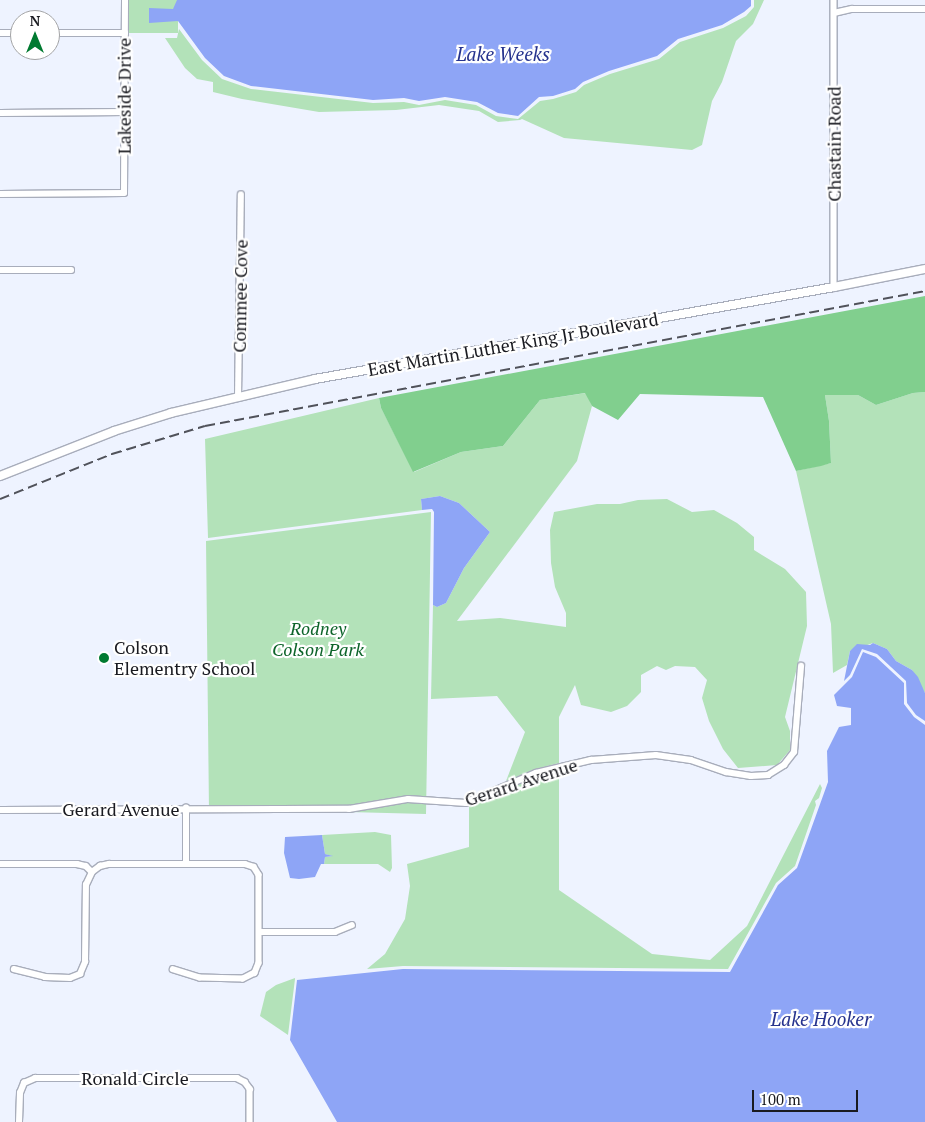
<!DOCTYPE html>
<html>
<head>
<meta charset="utf-8">
<style>
	body { margin:0 }
	#map { position:relative; width:925px; height:1122px; overflow:hidden; background:#eef3ff; font-family:"PT Serif",serif }
	div>[style] { position:absolute }
	[style*='--x'] { left:calc(var(--x)*1px); top:calc(var(--y)*1px); width:calc(var(--w)*1px); rotate:calc(var(--a)*1deg) }
	.green>* { inset:0; background:#b3e2b9; transform-origin:0 0 }
	.forest>* { inset:0; background:#81cf8e }
	.water>* { inset:0; background:#8ea5f6 }
	.roads { filter:drop-shadow(1px 0 #a8adbb) drop-shadow(-1px 0 #a8adbb) drop-shadow(0 1px #a8adbb) drop-shadow(0 -1px #a8adbb) }
	.minor>* { height:5.5px; margin:-2.75px; padding:0 2.75px; transform-origin:2.75px; border-radius:2.75px; background:#fff }
	.secondary>* { height:8px; margin:-4px; padding:0 4px; transform-origin:4px; border-radius:4px; background:#fff }
	.rail>* { height:2px; margin-top:-1px; transform-origin:0; background:repeating-linear-gradient(90deg,#50525a 0 10px,transparent 0 15px) }
	.dots>* { width:14px; height:14px; translate:-50% -50%; box-sizing:border-box; border:2px solid #fff; border-radius:50% }
	span { translate:-50% -50%; white-space:nowrap; text-align:center; line-height:1.15; -webkit-text-stroke:4.5px #fff; paint-order:stroke }
	.street-label { font-size:18px; color:#1a1b21 }
	.park-label { font-size:18px; color:#0d642a; font-style:italic }
	.poi-label { font-size:18px; color:#1a1b21 }
	.left { translate:0 -50%; text-align:left }
	.water-label { font-size:19px; color:#26338e; font-style:italic }
	.north { position:absolute; left:10px; top:10px; width:50px; height:50px; box-sizing:border-box; background:#fff; border:1px solid #a3a4a6; border-radius:50%; rotate:0deg; font-size:14px; font-weight:700; line-height:20px; text-align:center; color:#1a1b21 }
	.north::after { content:''; display:block; margin:auto; width:18px; height:22px; background:#017a31; clip-path:polygon(50% 0,100% 100%,50% 72%,0 100%) }
	.scale { position:absolute; left:752px; top:1090px; width:106px; height:22px; box-sizing:border-box; border:2px solid #1a1b21; border-top:0; padding-left:6px; font-size:15px; line-height:18px; white-space:nowrap; color:#1a1b21; -webkit-text-stroke:4px #fff; paint-order:stroke }
</style>
</head>
<body>
<div id="map">
	<div class="green">
		<div style="left:129px;top:0;width:49px;height:33px"></div>
		<div style="clip-path:polygon(754px 0,764px 0,753px 24px,736px 41px,722px 82px,712px 101px,702px 145px,692px 150px,564px 138px,522px 119px,520px 120px,498px 122px,479px 111px,439px 105px,396px 110px,319px 112px,242px 99px,213px 92px,213px 82px,197px 79px,185px 68px,165px 38px,177px 38px,179px 29px,202px 60px,222px 79px,251px 89px,373px 103px,404px 102px,419px 105px,445px 100px,476px 105px,496px 116px,518px 119px,540px 101px,553px 99px,576px 92px,584px 85px,610px 74px,659px 59px,680px 42px,723px 28px,746px 16px,754px 7px)"></div>
		<div style="clip-path:polygon(925px 392px,925px 693px,912px 670px,896px 661px,887px 649px,873px 643px,850px 651px,847px 665px,833px 673px,831px 624px,796px 471px,831px 463px,829px 421px,825px 395px,858px 395px,876px 405px,913px 393px)"></div>
		<div style="clip-path:polygon(586px 393px,592px 406px,577px 461px,457px 621px,500px 618px,566px 627px,566px 613px,555px 587px,551px 563px,550px 530px,554px 512px,597px 504px,620px 504px,638px 500px,667px 499px,692px 512px,714px 510px,737px 523px,754px 537px,754px 550px,785px 569px,806px 592px,807px 626px,785px 717px,790px 731px,790px 750px,777px 765px,738px 768px,723px 749px,709px 721px,702px 698px,707px 680px,695px 667px,675px 666px,666px 670px,657px 666px,641px 675px,641px 692px,627px 706px,611px 712px,581px 705px,575px 685px,559px 717px,559px 763px,535px 769px,506px 781px,525px 732px,497px 696px,431px 699px,433px 605px,437px 607px,446px 603px,464px 568px,490px 532px,459px 503px,440px 496px,421px 499px,422px 510px,208px 538px,205px 439px,379px 398px,381px 408px,414px 472px,461px 452px,503px 446px,540px 400px)"></div>
		<div style="clip-path:polygon(431px 512px,426px 814px,309px 811px,209px 812px,206px 541px)"></div>
		<div style="clip-path:polygon(559px 772px,559px 890px,652px 954px,710px 960px,747px 926px,820px 784px,822px 788px,819px 798px,815px 801px,816px 805px,795px 866px,776px 883px,728px 969px,403px 966px,367px 969px,385px 954px,405px 919px,410px 886px,407px 864px,469px 847px,469px 805px,537px 777px)"></div>
		<div style="clip-path:polygon(375px 832px,391px 835px,392px 868px,390px 872px,378px 864px,324px 864px,325px 857px,332px 856px,325px 854px,322px 835px)"></div>
		<div style="clip-path:polygon(295px 978px,295px 979px,288px 1035px,260px 1016px,266px 992px,276px 985px)"></div>
	</div>
	<div class="forest">
		<div style="clip-path:polygon(925px 296px,925px 392px,913px 393px,876px 405px,858px 395px,825px 395px,829px 421px,831px 463px,821px 466px,796px 471px,763px 397px,640px 394px,618px 420px,592px 406px,585px 393px,540px 400px,503px 446px,461px 452px,413px 472px,381px 408px,379px 398px)"></div>
	</div>
	<div class="water">
		<div style="clip-path:polygon(177px 0,751px 0,751px 6px,744px 12px,722px 25px,678px 39px,657px 56px,609px 71px,583px 82px,575px 89px,553px 96px,539px 97px,518px 116px,498px 113px,477px 102px,445px 97px,419px 101px,404px 98px,373px 100px,251px 86px,224px 76px,205px 58px,178px 21px,149px 23px,149px 8px,173px 9px)"></div>
		<div style="clip-path:polygon(440px 496px,459px 503px,490px 532px,464px 568px,446px 603px,437px 607px,433px 605px,434px 512px,432px 509px,422px 510px,421px 499px)"></div>
		<div style="clip-path:polygon(873px 643px,887px 649px,896px 661px,912px 670px,918px 677px,925px 693px,925px 721px,916px 715px,907px 703px,906px 681px,877px 654px,862px 649px,850px 675px,844px 681px,850px 651px,857px 644px,870px 645px)"></div>
		<div style="clip-path:polygon(863px 652px,876px 657px,904px 683px,904px 704px,914px 717px,925px 725px,925px 1122px,337px 1122px,290px 1040px,297px 980px,403px 969px,730px 972px,778px 885px,797px 868px,828px 782px,827px 751px,839px 727px,851px 725px,851px 708px,837px 706px,834px 695px,852px 677px)"></div>
		<div style="clip-path:polygon(322px 835px,325px 854px,333px 856px,325px 857px,324px 864px,321px 864px,315px 877px,299px 879px,290px 878px,284px 853px,285px 837px)"></div>
	</div>
	<div class="roads">
		<div class="minor">
			<div style="--x:834;--y:0;--w:287;--a:90"></div>
			<div style="--x:834;--y:13;--w:18;--a:-13"></div>
			<div style="--x:852;--y:9;--w:73;--a:0"></div>
			<div style="--x:0;--y:33;--w:20;--a:0"></div>
			<div style="--x:50;--y:33;--w:75;--a:0"></div>
			<div style="--x:0;--y:113;--w:125;--a:-0.5"></div>
			<div style="--x:0;--y:194;--w:124;--a:-0.5"></div>
			<div style="--x:124;--y:193;--w:193;--a:-89.7"></div>
			<div style="--x:0;--y:270;--w:71;--a:0"></div>
			<div style="--x:238;--y:398;--w:203;--a:-89.2"></div>
			<div style="--x:0;--y:810;--w:349;--a:-0.2"></div>
			<div style="--x:349;--y:809;--w:60;--a:-9.6"></div>
			<div style="--x:408;--y:799;--w:58;--a:3.9"></div>
			<div style="--x:466;--y:803;--w:76;--a:-23.2"></div>
			<div style="--x:536;--y:773;--w:57;--a:-13.3"></div>
			<div style="--x:591;--y:760;--w:65;--a:-4.4"></div>
			<div style="--x:656;--y:755;--w:35;--a:8"></div>
			<div style="--x:691;--y:760;--w:37;--a:19"></div>
			<div style="--x:726;--y:772;--w:25;--a:9"></div>
			<div style="--x:751;--y:776;--w:17;--a:-3"></div>
			<div style="--x:768;--y:775;--w:19;--a:-32"></div>
			<div style="--x:784;--y:765;--w:16;--a:-52"></div>
			<div style="--x:794;--y:752;--w:86;--a:-85.3"></div>
			<div style="--x:0;--y:864;--w:77;--a:0"></div>
			<div style="--x:77;--y:864;--w:9;--a:13"></div>
			<div style="--x:86;--y:866;--w:8;--a:45"></div>
			<div style="--x:186;--y:864;--w:56;--a:-90"></div>
			<div style="--x:259;--y:932;--w:76;--a:0"></div>
			<div style="--x:335;--y:932;--w:18;--a:-22"></div>
			<div style="--x:14;--y:969;--w:32;--a:14"></div>
			<div style="--x:45;--y:977;--w:25;--a:2"></div>
			<div style="--x:70;--y:978;--w:11;--a:-22"></div>
			<div style="--x:80;--y:974;--w:13;--a:-67"></div>
			<div style="--x:85;--y:962;--w:77;--a:-89.3"></div>
			<div style="--x:86;--y:885;--w:14;--a:-65"></div>
			<div style="--x:92;--y:872;--w:10;--a:-37"></div>
			<div style="--x:100;--y:866;--w:9;--a:-13"></div>
			<div style="--x:109;--y:864;--w:136;--a:0"></div>
			<div style="--x:245;--y:864;--w:9;--a:18"></div>
			<div style="--x:254;--y:867;--w:9;--a:58"></div>
			<div style="--x:259;--y:875;--w:88;--a:90"></div>
			<div style="--x:259;--y:963;--w:11;--a:112"></div>
			<div style="--x:255;--y:973;--w:13;--a:153"></div>
			<div style="--x:243;--y:979;--w:43;--a:-178.7"></div>
			<div style="--x:200;--y:978;--w:28;--a:-163"></div>
			<div style="--x:19;--y:1122;--w:29;--a:-88"></div>
			<div style="--x:20;--y:1093;--w:11;--a:-68"></div>
			<div style="--x:24;--y:1083;--w:12;--a:-24"></div>
			<div style="--x:35;--y:1078;--w:202;--a:0"></div>
			<div style="--x:237;--y:1078;--w:9;--a:27"></div>
			<div style="--x:245;--y:1082;--w:9;--a:54"></div>
			<div style="--x:250;--y:1089;--w:33;--a:90"></div>
		</div>
		<div class="secondary">
			<div style="--x:0;--y:476;--w:123;--a:-21.5"></div>
			<div style="--x:114;--y:431;--w:60;--a:-17.5"></div>
			<div style="--x:171;--y:413;--w:148;--a:-13.3"></div>
			<div style="--x:315;--y:379;--w:527;--a:-10.05"></div>
			<div style="--x:834;--y:287;--w:93;--a:-11.2"></div>
		</div>
	</div>
	<div class="rail">
		<div style="--x:0;--y:499;--w:121;--a:-21.9"></div>
		<div style="--x:112;--y:454;--w:97;--a:-16.8"></div>
		<div style="--x:205;--y:426;--w:733;--a:-10.62"></div>
	</div>
	<div class="dots">
		<div style="left:104px;top:658px;background:#017a31"></div>
	</div>
	<div class="street-label">
		<span style="left:124px;top:96px;rotate:-90deg">Lakeside Drive</span>
		<span style="left:834px;top:144px;rotate:-90deg">Chastain Road</span>
		<span style="left:240px;top:296px;rotate:-89deg">Commee Cove</span>
		<span style="left:513px;top:344px;rotate:-10deg">East Martin Luther King Jr Boulevard</span>
		<span style="left:521px;top:782px;rotate:-18deg">Gerard Avenue</span>
		<span style="left:121px;top:809px">Gerard Avenue</span>
		<span style="left:135px;top:1078px">Ronald Circle</span>
	</div>
	<div class="park-label">
		<span style="left:318px;top:639px">Rodney<br>Colson Park</span>
	</div>
	<div class="poi-label">
		<span class="left" style="left:114px;top:658px">Colson<br>Elementry School</span>
	</div>
	<div class="water-label">
		<span style="left:503px;top:54px">Lake Weeks</span>
		<span style="left:821px;top:1019px">Lake Hooker</span>
	</div>
	<div class="north">N</div>
	<div class="scale">100 m</div>
</div>
</body>
</html>
